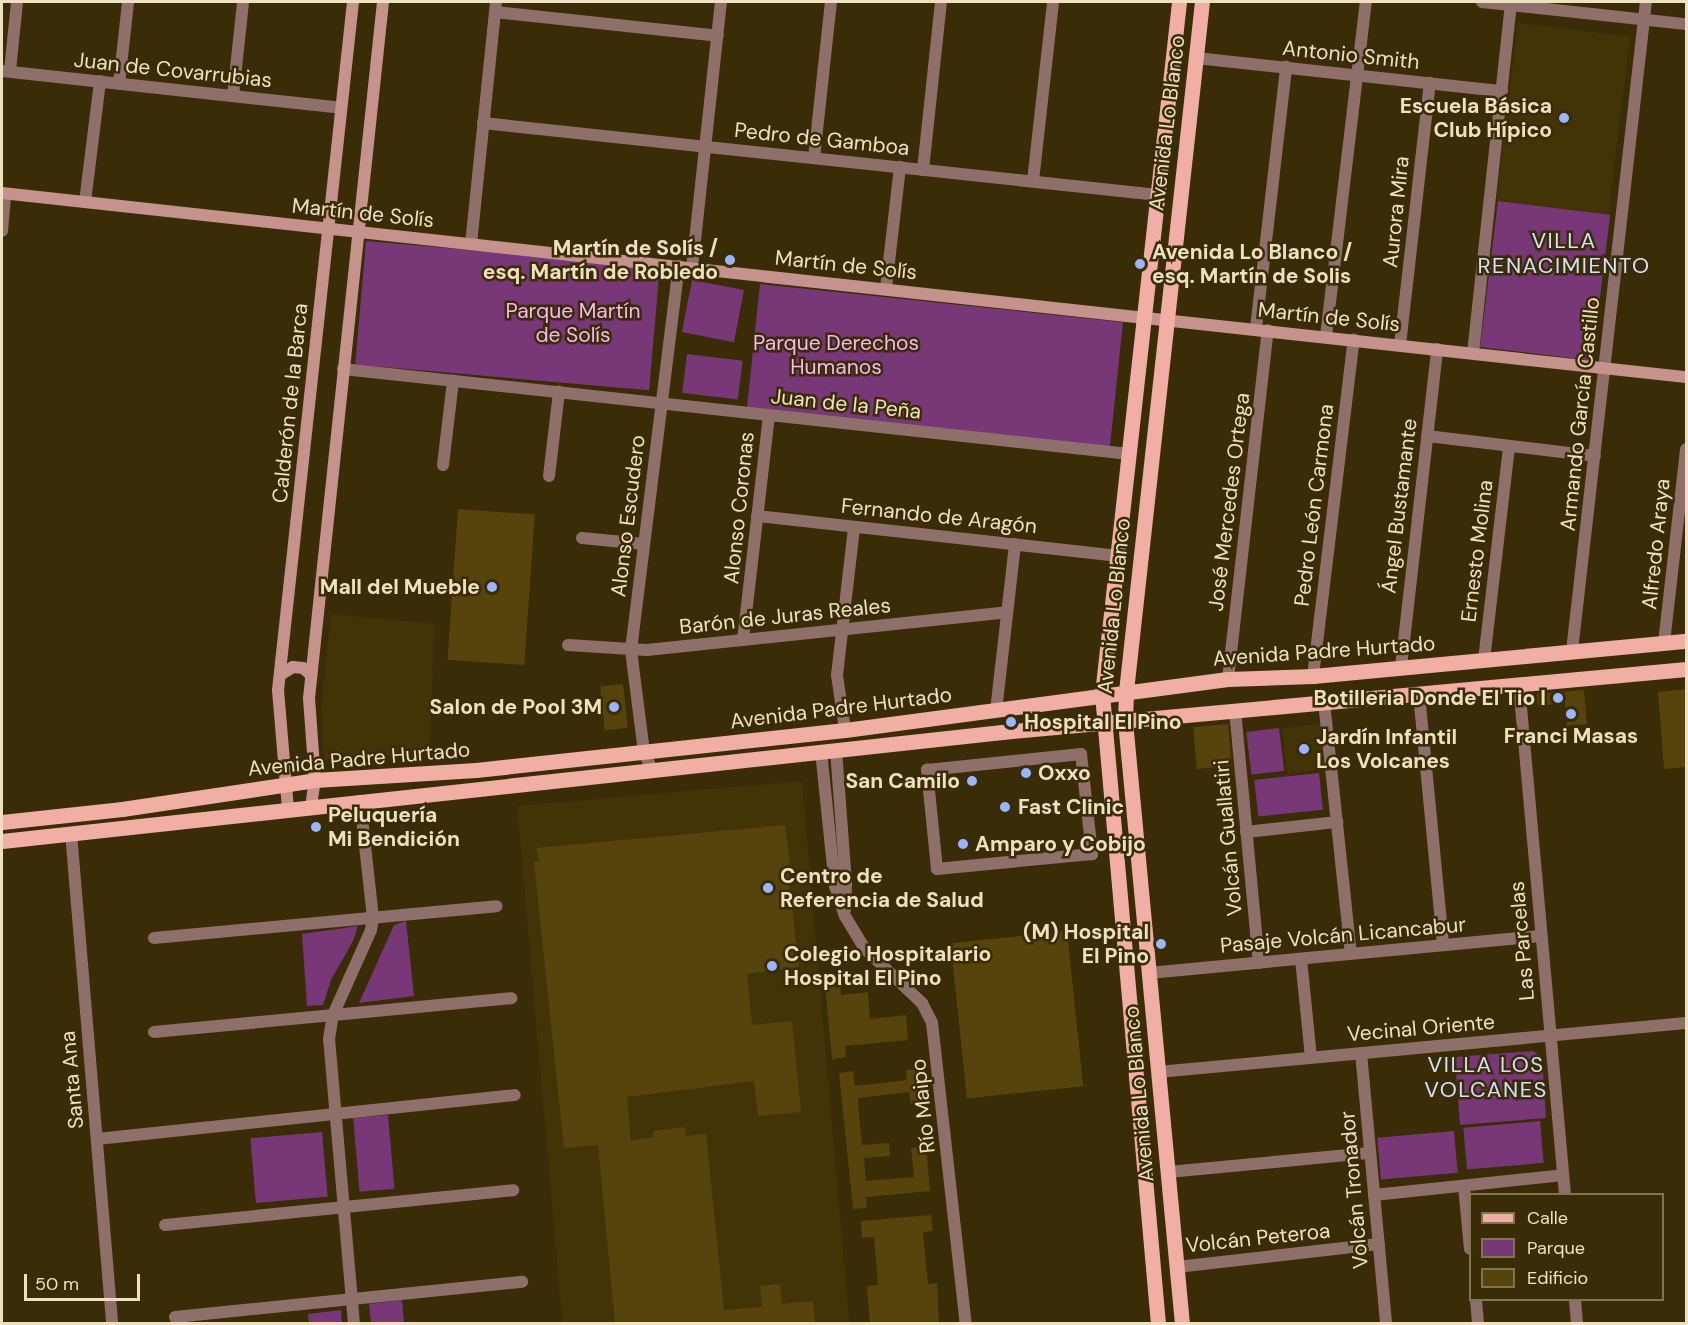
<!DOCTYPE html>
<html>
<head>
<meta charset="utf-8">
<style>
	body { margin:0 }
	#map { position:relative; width:1688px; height:1325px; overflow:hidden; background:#392c06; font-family:"DM Sans",sans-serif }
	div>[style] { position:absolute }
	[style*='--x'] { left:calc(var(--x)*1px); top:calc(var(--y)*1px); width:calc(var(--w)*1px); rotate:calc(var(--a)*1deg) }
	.built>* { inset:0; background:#433408; transform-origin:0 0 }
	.green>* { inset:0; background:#783776; transform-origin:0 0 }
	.building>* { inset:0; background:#57440d; transform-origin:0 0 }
	.street>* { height:12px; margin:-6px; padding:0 6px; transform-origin:6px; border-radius:6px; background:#8e6f6a }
	.secondary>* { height:12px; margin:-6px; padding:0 6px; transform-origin:6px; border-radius:6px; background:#c5938b }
	.primary>* { height:15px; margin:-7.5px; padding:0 7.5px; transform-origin:7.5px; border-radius:7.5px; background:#f0aea4 }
	.dots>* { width:16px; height:16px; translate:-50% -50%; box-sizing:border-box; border:3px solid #392c06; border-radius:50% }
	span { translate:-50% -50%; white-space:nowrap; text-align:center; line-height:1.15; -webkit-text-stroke:5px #392c06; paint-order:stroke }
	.street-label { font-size:21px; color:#eee1bf }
	.poi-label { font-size:21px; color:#eee1bf; font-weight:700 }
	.right { translate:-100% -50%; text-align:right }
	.left { translate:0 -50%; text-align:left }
	.park-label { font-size:21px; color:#f7b7f2 }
	.neighbourhood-label { font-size:22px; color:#d5e0fb; letter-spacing:1.5px }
	.frame { position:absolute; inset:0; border:3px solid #eee1bf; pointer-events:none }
	.legend { position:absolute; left:1469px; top:1193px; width:195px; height:108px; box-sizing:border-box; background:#392c06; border:2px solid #817450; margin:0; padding:8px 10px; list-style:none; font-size:18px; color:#eee1bf }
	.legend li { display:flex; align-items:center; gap:12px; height:30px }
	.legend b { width:30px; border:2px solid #817450 }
	.scale { position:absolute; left:24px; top:1274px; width:116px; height:27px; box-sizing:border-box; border:3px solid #eee1bf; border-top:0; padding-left:8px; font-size:18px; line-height:21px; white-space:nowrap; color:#eee1bf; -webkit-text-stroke:4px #392c06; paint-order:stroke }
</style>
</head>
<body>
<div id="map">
	<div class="built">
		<div style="left:1518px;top:23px;width:113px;height:179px;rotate:7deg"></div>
		<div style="clip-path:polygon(331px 614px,434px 624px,430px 753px,324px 760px,321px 707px)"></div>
		<div style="left:1320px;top:724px;width:46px;height:38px;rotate:84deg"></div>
		<div style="left:802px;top:781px;width:544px;height:286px;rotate:85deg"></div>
	</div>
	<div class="green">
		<div style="left:1498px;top:201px;width:113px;height:147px;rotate:7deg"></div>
		<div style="left:366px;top:241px;width:295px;height:124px;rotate:5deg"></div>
		<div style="left:692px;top:280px;width:53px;height:53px;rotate:11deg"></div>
		<div style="left:760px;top:284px;width:365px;height:126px;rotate:6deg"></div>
		<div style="left:687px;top:354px;width:56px;height:39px;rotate:7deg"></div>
		<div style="left:1279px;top:728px;width:43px;height:33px;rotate:83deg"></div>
		<div style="left:1319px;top:773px;width:37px;height:65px;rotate:84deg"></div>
		<div style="clip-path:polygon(406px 921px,414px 996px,359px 1003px,394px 925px)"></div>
		<div style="clip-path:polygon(358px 926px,353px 941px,331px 980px,323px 1005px,307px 1006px,302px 934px)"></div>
		<div style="clip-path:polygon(1533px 1051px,1542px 1057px,1546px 1118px,1460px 1125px,1455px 1057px)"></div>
		<div style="left:388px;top:1115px;width:74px;height:35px;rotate:85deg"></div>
		<div style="left:1540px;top:1121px;width:42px;height:77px;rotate:85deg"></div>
		<div style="left:1454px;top:1131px;width:42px;height:77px;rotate:85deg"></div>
		<div style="left:322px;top:1132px;width:65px;height:72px;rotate:85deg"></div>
		<div style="clip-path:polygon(402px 1300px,404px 1323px,371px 1323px,369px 1304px)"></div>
		<div style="clip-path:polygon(341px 1310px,342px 1323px,309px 1323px,308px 1314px)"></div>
	</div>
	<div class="building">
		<div style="left:458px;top:509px;width:77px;height:151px;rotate:4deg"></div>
		<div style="left:623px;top:684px;width:44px;height:23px;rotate:84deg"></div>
		<div style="clip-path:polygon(1686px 689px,1686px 767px,1664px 769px,1658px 692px)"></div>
		<div style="clip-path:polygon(1584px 690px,1587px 724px,1567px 726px,1565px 703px,1538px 706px,1537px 694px)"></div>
		<div style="left:1228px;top:724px;width:42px;height:35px;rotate:85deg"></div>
		<div style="clip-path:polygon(785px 825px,790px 864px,787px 865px,799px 967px,747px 974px,752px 1025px,792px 1021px,801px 1112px,758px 1116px,754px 1081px,627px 1097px,631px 1141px,653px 1137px,653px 1131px,685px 1127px,686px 1136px,706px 1134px,724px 1310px,762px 1307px,760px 1286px,780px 1284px,782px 1304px,813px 1301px,815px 1323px,615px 1323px,598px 1145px,564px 1148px,534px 862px,539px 861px,536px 848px)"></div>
		<div style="left:1067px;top:931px;width:156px;height:117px;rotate:84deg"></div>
		<div style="clip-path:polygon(840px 984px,841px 995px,868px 992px,870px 1019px,906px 1015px,908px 1040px,845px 1046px,846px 1057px,832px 1059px,825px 985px)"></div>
		<div style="clip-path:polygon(920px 1069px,924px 1103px,911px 1104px,909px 1092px,858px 1098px,859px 1116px,862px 1145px,889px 1143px,890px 1156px,864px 1158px,866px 1181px,914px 1177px,911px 1148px,926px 1146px,930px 1191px,866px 1197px,867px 1208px,853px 1209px,839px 1073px,853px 1071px,855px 1086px,907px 1080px,906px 1070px)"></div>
		<div style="clip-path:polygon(931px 1215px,933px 1231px,923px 1232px,928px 1284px,937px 1283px,939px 1323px,870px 1323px,867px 1286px,878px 1285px,874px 1237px,862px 1238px,861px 1221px)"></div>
	</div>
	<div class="street">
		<div style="--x:1482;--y:2;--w:205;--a:6.2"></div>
		<div style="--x:495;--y:12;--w:224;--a:6.1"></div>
		<div style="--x:1196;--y:58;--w:308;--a:6.2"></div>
		<div style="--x:2;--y:71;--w:341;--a:6.2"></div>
		<div style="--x:10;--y:71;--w:69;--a:-84.2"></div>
		<div style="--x:119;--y:84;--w:82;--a:-83.7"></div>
		<div style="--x:233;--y:96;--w:95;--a:-83.9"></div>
		<div style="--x:483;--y:123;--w:679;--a:6.09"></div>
		<div style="--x:814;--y:158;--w:157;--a:-83.8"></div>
		<div style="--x:923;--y:170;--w:169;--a:-83.9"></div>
		<div style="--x:1033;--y:181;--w:180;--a:-83.6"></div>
		<div style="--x:85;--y:202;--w:122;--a:-82.9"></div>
		<div style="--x:2;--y:231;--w:37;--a:-85"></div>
		<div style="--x:471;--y:244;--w:243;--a:-84.1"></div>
		<div style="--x:692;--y:268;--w:268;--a:-83.8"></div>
		<div style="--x:886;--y:288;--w:122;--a:-83.4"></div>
		<div style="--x:1256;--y:328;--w:263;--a:-83.4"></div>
		<div style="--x:1326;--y:336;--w:336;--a:-83.2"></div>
		<div style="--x:1400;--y:345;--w:264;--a:-83.5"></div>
		<div style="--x:1473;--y:353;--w:350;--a:-83.8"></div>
		<div style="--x:343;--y:369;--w:791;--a:6.17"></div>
		<div style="--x:1427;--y:436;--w:169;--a:6.8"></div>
		<div style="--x:443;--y:465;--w:85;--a:-83.2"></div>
		<div style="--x:549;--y:476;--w:85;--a:-83.2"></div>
		<div style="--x:757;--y:516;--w:362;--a:6.3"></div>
		<div style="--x:582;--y:538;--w:62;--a:5.5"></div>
		<div style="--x:743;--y:640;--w:226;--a:-83.4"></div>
		<div style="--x:1664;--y:643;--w:195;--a:-83.5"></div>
		<div style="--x:568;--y:645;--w:79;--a:3.6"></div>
		<div style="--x:647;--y:650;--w:362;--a:-6"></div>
		<div style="--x:1572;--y:651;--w:653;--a:-83.5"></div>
		<div style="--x:1484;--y:660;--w:215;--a:-83.3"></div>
		<div style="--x:1401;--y:667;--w:320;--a:-83.5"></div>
		<div style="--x:1313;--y:676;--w:339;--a:-83.1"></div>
		<div style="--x:1228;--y:679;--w:351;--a:-83.5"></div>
		<div style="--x:1519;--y:685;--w:511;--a:84.84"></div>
		<div style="--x:1419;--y:694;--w:252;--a:84.5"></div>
		<div style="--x:1324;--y:702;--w:253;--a:83.9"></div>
		<div style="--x:1235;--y:710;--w:254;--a:84.6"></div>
		<div style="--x:996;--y:711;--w:168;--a:-83.5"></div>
		<div style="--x:845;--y:730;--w:56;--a:-98.3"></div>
		<div style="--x:837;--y:675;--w:149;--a:-83.4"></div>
		<div style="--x:836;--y:750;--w:134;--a:85.7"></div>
		<div style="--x:846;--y:884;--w:25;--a:92"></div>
		<div style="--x:821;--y:751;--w:136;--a:84.1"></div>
		<div style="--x:835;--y:886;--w:32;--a:72"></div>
		<div style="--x:845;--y:916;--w:39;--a:59"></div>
		<div style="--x:865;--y:949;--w:79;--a:43.5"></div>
		<div style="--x:922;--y:1003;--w:22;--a:63"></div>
		<div style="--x:932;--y:1023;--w:303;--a:83.6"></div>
		<div style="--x:1081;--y:754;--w:101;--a:83.7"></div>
		<div style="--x:1092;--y:854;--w:156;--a:174.5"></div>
		<div style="--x:937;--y:869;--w:100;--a:-95.8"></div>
		<div style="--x:927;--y:770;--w:155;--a:-5.9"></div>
		<div style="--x:652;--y:770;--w:20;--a:-114"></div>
		<div style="--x:644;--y:752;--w:103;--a:-97.3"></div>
		<div style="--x:631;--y:650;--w:387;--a:-82.9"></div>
		<div style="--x:1246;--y:832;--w:92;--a:-6.3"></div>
		<div style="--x:71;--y:833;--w:493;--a:85.2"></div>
		<div style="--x:154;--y:938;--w:344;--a:-5.3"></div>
		<div style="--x:1301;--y:959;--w:99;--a:84.2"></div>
		<div style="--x:1149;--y:973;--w:394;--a:-5.4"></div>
		<div style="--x:154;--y:1032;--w:359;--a:-5.4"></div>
		<div style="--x:1361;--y:1053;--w:272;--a:84.7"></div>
		<div style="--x:1158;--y:1072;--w:530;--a:-5.3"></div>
		<div style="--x:97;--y:1139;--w:420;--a:-6"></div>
		<div style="--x:1168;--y:1172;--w:203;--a:-5.4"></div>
		<div style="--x:1464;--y:1186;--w:63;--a:84.6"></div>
		<div style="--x:1374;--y:1195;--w:190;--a:-6"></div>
		<div style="--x:165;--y:1225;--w:350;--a:-5.7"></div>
		<div style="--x:1177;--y:1267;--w:203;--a:-6.5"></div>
		<div style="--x:1476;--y:1300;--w:24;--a:85"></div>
		<div style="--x:1575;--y:1300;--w:24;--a:85"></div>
		<div style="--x:175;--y:1317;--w:349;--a:-5.8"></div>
		<div style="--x:354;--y:1324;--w:286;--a:-95"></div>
		<div style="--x:329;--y:1039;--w:24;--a:-81"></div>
		<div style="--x:333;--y:1015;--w:93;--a:-65.9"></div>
		<div style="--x:371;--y:930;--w:12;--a:-81"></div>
		<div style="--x:373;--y:918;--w:118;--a:-96.3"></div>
	</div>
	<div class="secondary">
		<div style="--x:2;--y:193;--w:1694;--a:6.24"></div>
		<div style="--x:280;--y:675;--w:15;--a:-32"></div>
		<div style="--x:293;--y:667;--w:10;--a:6"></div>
		<div style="--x:303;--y:668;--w:11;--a:41"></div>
		<div style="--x:311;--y:807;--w:27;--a:-82"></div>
		<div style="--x:315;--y:780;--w:82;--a:-94.2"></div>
		<div style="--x:309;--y:698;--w:700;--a:-83.93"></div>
		<div style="--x:288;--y:809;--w:119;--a:-94.8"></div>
		<div style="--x:278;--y:690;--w:692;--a:-83.78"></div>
	</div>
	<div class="primary">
		<div style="--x:2;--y:822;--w:121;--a:-6.2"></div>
		<div style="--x:122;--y:809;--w:195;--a:-8.5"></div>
		<div style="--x:315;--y:780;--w:161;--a:-3.6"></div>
		<div style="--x:476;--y:770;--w:371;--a:-6.2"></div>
		<div style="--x:845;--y:730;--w:386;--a:-7.6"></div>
		<div style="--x:1228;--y:679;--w:85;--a:-2"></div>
		<div style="--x:1313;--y:676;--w:375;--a:-5.4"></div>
		<div style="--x:2;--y:841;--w:1006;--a:-6.22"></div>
		<div style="--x:1002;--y:732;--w:687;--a:-5.26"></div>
		<div style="--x:1158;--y:1324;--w:632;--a:-95.08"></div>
		<div style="--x:1102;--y:694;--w:696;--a:-83.65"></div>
		<div style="--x:1182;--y:1324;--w:606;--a:-95.4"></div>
		<div style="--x:1125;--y:721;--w:30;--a:-88"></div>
		<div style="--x:1126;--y:691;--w:693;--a:-83.71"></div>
	</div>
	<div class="dots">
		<div style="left:1564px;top:118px;background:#9bb5fd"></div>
		<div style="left:730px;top:260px;background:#9bb5fd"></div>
		<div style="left:1140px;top:264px;background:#9bb5fd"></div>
		<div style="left:492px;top:587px;background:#9bb5fd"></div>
		<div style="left:1558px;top:698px;background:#9bb5fd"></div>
		<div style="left:614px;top:707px;background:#9bb5fd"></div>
		<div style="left:1571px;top:714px;background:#9bb5fd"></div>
		<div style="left:1011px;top:722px;background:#9bb5fd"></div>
		<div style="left:1304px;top:749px;background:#9bb5fd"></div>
		<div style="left:1026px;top:773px;background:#9bb5fd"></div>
		<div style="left:972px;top:781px;background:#9bb5fd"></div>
		<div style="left:1005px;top:807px;background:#9bb5fd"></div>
		<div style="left:316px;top:827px;background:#9bb5fd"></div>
		<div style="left:963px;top:844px;background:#9bb5fd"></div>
		<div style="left:768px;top:888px;background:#9bb5fd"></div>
		<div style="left:1161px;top:944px;background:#9bb5fd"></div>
		<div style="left:772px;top:966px;background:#9bb5fd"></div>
	</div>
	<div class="street-label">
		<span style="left:1351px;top:55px;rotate:6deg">Antonio Smith</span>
		<span style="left:173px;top:70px;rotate:6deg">Juan de Covarrubias</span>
		<span style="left:1167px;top:123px;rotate:-83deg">Avenida Lo Blanco</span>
		<span style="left:822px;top:139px;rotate:6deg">Pedro de Gamboa</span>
		<span style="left:1396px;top:212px;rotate:-84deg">Aurora Mira</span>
		<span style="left:363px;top:213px;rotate:6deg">Martín de Solís</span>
		<span style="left:846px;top:265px;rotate:6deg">Martín de Solís</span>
		<span style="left:1329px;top:317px;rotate:6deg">Martín de Solís</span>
		<span style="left:290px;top:403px;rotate:-84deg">Calderón de la Barca</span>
		<span style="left:846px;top:404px;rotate:6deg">Juan de la Peña</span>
		<span style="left:1580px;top:414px;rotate:-84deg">Armando García Castillo</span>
		<span style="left:1229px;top:502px;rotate:-83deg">José Mercedes Ortega</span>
		<span style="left:1314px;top:505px;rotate:-83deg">Pedro León Carmona</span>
		<span style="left:1399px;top:506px;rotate:-83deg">Ángel Bustamante</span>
		<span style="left:739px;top:508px;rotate:-84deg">Alonso Coronas</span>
		<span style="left:628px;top:516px;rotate:-83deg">Alonso Escudero</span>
		<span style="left:939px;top:516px;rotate:6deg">Fernando de Aragón</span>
		<span style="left:1656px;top:544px;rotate:-84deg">Alfredo Araya</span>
		<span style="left:1477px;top:551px;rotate:-83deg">Ernesto Molina</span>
		<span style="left:1114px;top:606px;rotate:-84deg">Avenida Lo Blanco</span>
		<span style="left:785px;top:616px;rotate:-6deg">Barón de Juras Reales</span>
		<span style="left:1324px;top:651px;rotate:-4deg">Avenida Padre Hurtado</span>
		<span style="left:841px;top:708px;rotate:-7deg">Avenida Padre Hurtado</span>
		<span style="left:359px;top:759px;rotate:-5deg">Avenida Padre Hurtado</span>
		<span style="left:1228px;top:838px;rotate:-95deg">Volcán Guallatiri</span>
		<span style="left:1343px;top:935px;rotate:-5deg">Pasaje Volcán Licancabur</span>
		<span style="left:1522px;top:941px;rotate:-95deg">Las Parcelas</span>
		<span style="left:1421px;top:1028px;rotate:-5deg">Vecinal Oriente</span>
		<span style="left:72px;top:1080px;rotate:-95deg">Santa Ana</span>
		<span style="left:1139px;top:1094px;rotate:-95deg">Avenida Lo Blanco</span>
		<span style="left:923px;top:1106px;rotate:-96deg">Río Maipo</span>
		<span style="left:1354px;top:1190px;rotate:-95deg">Volcán Tronador</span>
		<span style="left:1258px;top:1238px;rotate:-6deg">Volcán Peteroa</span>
	</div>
	<div class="poi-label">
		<span class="right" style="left:1552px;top:118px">Escuela Básica<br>Club Hípico</span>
		<span class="right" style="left:718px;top:260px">Martín de Solís /<br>esq. Martín de Robledo</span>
		<span class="left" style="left:1152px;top:264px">Avenida Lo Blanco /<br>esq. Martín de Solis</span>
		<span class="right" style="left:480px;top:587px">Mall del Mueble</span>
		<span class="right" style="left:1546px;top:698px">Botilleria Donde El Tio I</span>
		<span class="right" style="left:602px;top:707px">Salon de Pool 3M</span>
		<span class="left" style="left:1024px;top:722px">Hospital El Pino</span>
		<span style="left:1571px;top:736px">Franci Masas</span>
		<span class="left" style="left:1316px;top:749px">Jardín Infantil<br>Los Volcanes</span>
		<span class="left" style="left:1038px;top:773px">Oxxo</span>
		<span class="right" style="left:960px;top:781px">San Camilo</span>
		<span class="left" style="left:1018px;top:807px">Fast Clinic</span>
		<span class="left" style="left:328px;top:827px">Peluquería<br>Mi Bendición</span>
		<span class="left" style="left:975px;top:844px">Amparo y Cobijo</span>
		<span class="left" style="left:780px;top:888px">Centro de<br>Referencia de Salud</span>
		<span class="right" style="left:1149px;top:944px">(M) Hospital<br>El Pino</span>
		<span class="left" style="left:784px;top:966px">Colegio Hospitalario<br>Hospital El Pino</span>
	</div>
	<div class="park-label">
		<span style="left:573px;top:323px">Parque Martín<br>de Solís</span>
		<span style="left:836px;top:355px">Parque Derechos<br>Humanos</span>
	</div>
	<div class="neighbourhood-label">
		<span style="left:1564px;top:253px">VILLA<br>RENACIMIENTO</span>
		<span style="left:1486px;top:1077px">VILLA LOS<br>VOLCANES</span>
	</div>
	<div class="frame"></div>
	<ul class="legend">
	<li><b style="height:8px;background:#f0aea4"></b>Calle</li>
	<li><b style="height:16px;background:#783776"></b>Parque</li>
	<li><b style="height:16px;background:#57440d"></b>Edificio</li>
	</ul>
	<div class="scale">50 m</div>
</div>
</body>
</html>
